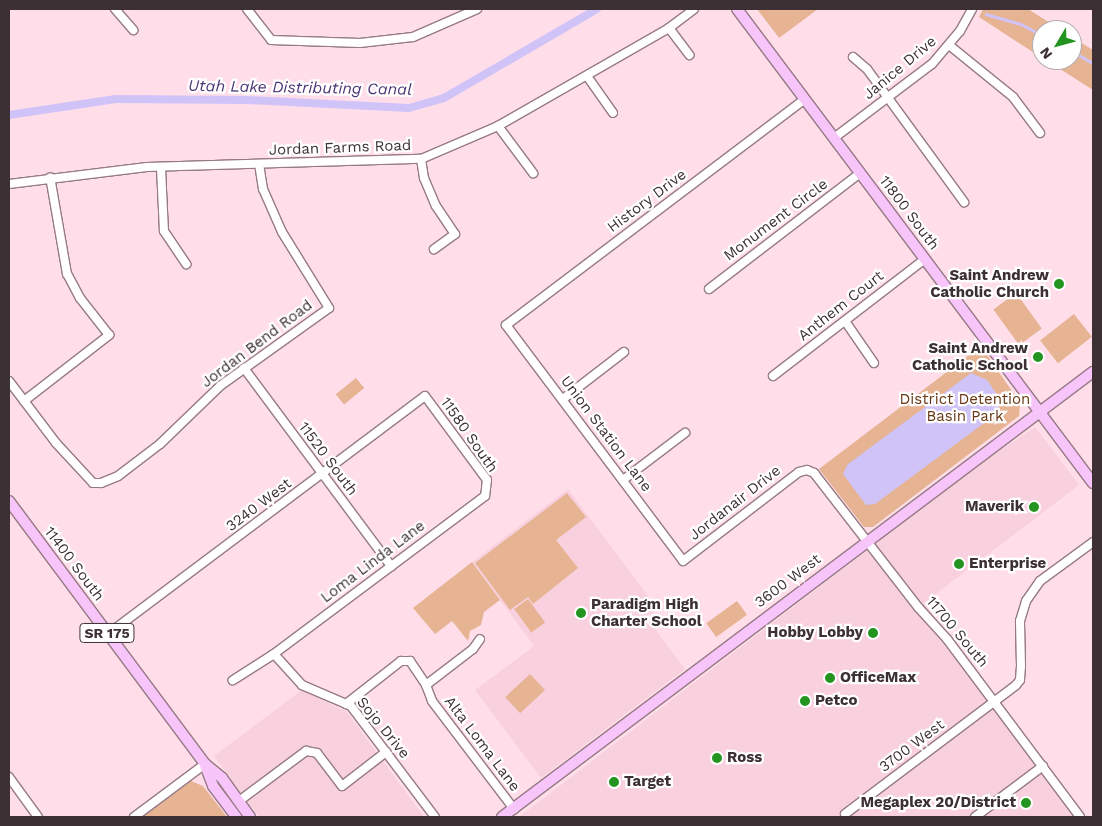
<!DOCTYPE html>
<html>
<head>
<meta charset="utf-8">
<style>
	body { margin:0 }
	#map { position:relative; width:1102px; height:826px; overflow:hidden; background:#ffdeea; font-family:"Work Sans",sans-serif }
	div>[style] { position:absolute }
	[style*='--x'] { left:calc(var(--x)*1px); top:calc(var(--y)*1px); width:calc(var(--w)*1px); rotate:calc(var(--a)*1deg) }
	.built>* { inset:0; background:#f8d0de }
	.green>* { inset:0; background:#e6b393; transform-origin:0 0 }
	.water>* { inset:0; background:#d0c3f8 }
	.stream>* { height:2.5px; margin:-1.25px; padding:0 1.25px; transform-origin:1.25px; border-radius:1.25px; background:#d0c3f8 }
	.canal>* { height:8px; margin:-4px; padding:0 4px; transform-origin:4px; border-radius:4px; background:#d0c3f8 }
	.roads { filter:drop-shadow(1px 0 #967a84) drop-shadow(-1px 0 #967a84) drop-shadow(0 1px #967a84) drop-shadow(0 -1px #967a84) }
	.minor>* { height:8px; margin:-4px; padding:0 4px; transform-origin:4px; border-radius:4px; background:#fff }
	.major>* { height:10px; margin:-5px; padding:0 5px; transform-origin:5px; border-radius:5px; background:#f7c5fa }
	.dots>* { width:14px; height:14px; translate:-50% -50%; box-sizing:border-box; border:2px solid #fff; border-radius:50% }
	span { translate:-50% -50%; white-space:nowrap; text-align:center; line-height:1.15; -webkit-text-stroke:4.5px #fff; paint-order:stroke }
	.shield-label span { padding:1px 4px; background:#fff; border:1px solid; border-radius:4px; -webkit-text-stroke-width:0 }
	.shield-label { font-size:14px; color:#3d3035; font-weight:700 }
	.street-label { font-size:15px; color:#3d3035 }
	.poi-label { font-size:15px; color:#3d3035; font-weight:700 }
	.right { translate:-100% -50%; text-align:right }
	.left { translate:0 -50%; text-align:left }
	.park-label { font-size:15px; color:#683713 }
	.water-label { font-size:16px; color:#4a3675; font-style:italic }
	.frame { position:absolute; inset:0; border:10px solid #3d3035; pointer-events:none }
	.north { position:absolute; left:1032px; top:20px; width:50px; height:50px; box-sizing:border-box; background:#fff; border:1px solid #b1acae; border-radius:50%; rotate:233deg; font-size:14px; font-weight:700; line-height:20px; text-align:center; color:#3d3035 }
	.north::after { content:''; display:block; margin:auto; width:18px; height:22px; background:#23941f; clip-path:polygon(50% 0,100% 100%,50% 72%,0 100%) }
</style>
</head>
<body>
<div id="map">
	<div class="built">
		<div style="clip-path:polygon(1035px 427px,1079px 485px,924px 603px,1080px 817px,519px 817px,976px 467px)"></div>
		<div style="clip-path:polygon(568px 489px,658px 609px,646px 617px,685px 669px,541px 778px,475px 690px,534px 646px,472px 562px)"></div>
		<div style="clip-path:polygon(302px 690px,347px 712px,424px 817px,259px 817px,214px 756px)"></div>
	</div>
	<div class="green">
		<div style="clip-path:polygon(757px 9px,818px 9px,779px 38px)"></div>
		<div style="clip-path:polygon(983px 9px,1028px 9px,1061px 30px,1042px 30px,1042px 58px,979px 17px)"></div>
		<div style="clip-path:polygon(1072px 37px,1093px 50px,1093px 90px,1046px 60px,1072px 60px)"></div>
		<div style="left:1016px;top:293px;width:44px;height:28px;rotate:54deg"></div>
		<div style="left:1074px;top:314px;width:29px;height:43px;rotate:52deg"></div>
		<div style="clip-path:polygon(981px 346px,1020px 403px,1019px 416px,873px 527px,864px 527px,819px 469px)"></div>
		<div style="left:356px;top:378px;width:13px;height:26px;rotate:51deg"></div>
		<div style="clip-path:polygon(567px 493px,586px 517px,556px 540px,578px 568px,533px 604px,528px 597px,510px 610px,475px 563px)"></div>
		<div style="clip-path:polygon(472px 562px,500px 600px,484px 612px,481px 625px,470px 631px,468px 641px,452px 621px,435px 634px,413px 608px)"></div>
		<div style="left:528px;top:599px;width:29px;height:17px;rotate:54deg"></div>
		<div style="left:737px;top:601px;width:17px;height:38px;rotate:54deg"></div>
		<div style="left:530px;top:674px;width:22px;height:34px;rotate:47deg"></div>
		<div style="clip-path:polygon(191px 781px,203px 786px,227px 817px,142px 817px)"></div>
	</div>
	<div class="water">
		<div style="clip-path:polygon(971px 373px,987px 380px,998px 396px,999px 412px,875px 504px,866px 505px,843px 474px,848px 464px)"></div>
	</div>
	<div class="stream">
		<div style="--x:986;--y:14;--w:36;--a:16"></div>
		<div style="--x:1021;--y:24;--w:24;--a:28"></div>
		<div style="--x:1072;--y:51;--w:24;--a:30"></div>
	</div>
	<div class="canal">
		<div style="--x:9;--y:115;--w:108;--a:-8.5"></div>
		<div style="--x:116;--y:99;--w:131;--a:0.4"></div>
		<div style="--x:247;--y:100;--w:162;--a:2.8"></div>
		<div style="--x:409;--y:108;--w:36;--a:-16"></div>
		<div style="--x:444;--y:98;--w:177;--a:-30.2"></div>
	</div>
	<div class="roads">
		<div class="minor">
			<div style="--x:115;--y:9;--w:28;--a:49"></div>
			<div style="--x:247;--y:9;--w:39;--a:52"></div>
			<div style="--x:271;--y:40;--w:89;--a:1.9"></div>
			<div style="--x:360;--y:43;--w:53;--a:-6.5"></div>
			<div style="--x:413;--y:37;--w:70;--a:-23.6"></div>
			<div style="--x:669;--y:28;--w:34;--a:53"></div>
			<div style="--x:949;--y:45;--w:82;--a:39.1"></div>
			<div style="--x:1013;--y:97;--w:45;--a:53.1"></div>
			<div style="--x:853;--y:57;--w:18;--a:41"></div>
			<div style="--x:867;--y:69;--w:165;--a:53.9"></div>
			<div style="--x:587;--y:76;--w:45;--a:54.9"></div>
			<div style="--x:805;--y:99;--w:375;--a:142.9"></div>
			<div style="--x:506;--y:325;--w:295;--a:53.1"></div>
			<div style="--x:683;--y:561;--w:146;--a:-37.5"></div>
			<div style="--x:799;--y:472;--w:8;--a:-14"></div>
			<div style="--x:807;--y:470;--w:8;--a:23"></div>
			<div style="--x:814;--y:473;--w:170;--a:52.2"></div>
			<div style="--x:918;--y:607;--w:43;--a:47.8"></div>
			<div style="--x:947;--y:639;--w:222;--a:53.2"></div>
			<div style="--x:498;--y:126;--w:59;--a:53.3"></div>
			<div style="--x:834;--y:138;--w:123;--a:-37.1"></div>
			<div style="--x:932;--y:64;--w:43;--a:-49.7"></div>
			<div style="--x:960;--y:31;--w:25;--a:-61"></div>
			<div style="--x:421;--y:159;--w:19;--a:81"></div>
			<div style="--x:424;--y:178;--w:30;--a:67"></div>
			<div style="--x:436;--y:206;--w:34;--a:56"></div>
			<div style="--x:455;--y:234;--w:26;--a:144"></div>
			<div style="--x:161;--y:168;--w:63;--a:87.3"></div>
			<div style="--x:164;--y:231;--w:40;--a:56"></div>
			<div style="--x:9;--y:184;--w:139;--a:-7"></div>
			<div style="--x:147;--y:167;--w:274;--a:-1.7"></div>
			<div style="--x:421;--y:159;--w:84;--a:-23.2"></div>
			<div style="--x:498;--y:126;--w:197;--a:-29.8"></div>
			<div style="--x:669;--y:28;--w:31;--a:-37"></div>
			<div style="--x:709;--y:289;--w:190;--a:-37.5"></div>
			<div style="--x:845;--y:321;--w:51;--a:55.4"></div>
			<div style="--x:244;--y:368;--w:247;--a:53.4"></div>
			<div style="--x:773;--y:376;--w:192;--a:-37.6"></div>
			<div style="--x:9;--y:381;--w:78;--a:52.8"></div>
			<div style="--x:56;--y:443;--w:54;--a:47.2"></div>
			<div style="--x:93;--y:483;--w:8;--a:0"></div>
			<div style="--x:101;--y:483;--w:18;--a:-22"></div>
			<div style="--x:118;--y:476;--w:53;--a:-37.3"></div>
			<div style="--x:160;--y:444;--w:83;--a:-44"></div>
			<div style="--x:220;--y:386;--w:134;--a:-35.6"></div>
			<div style="--x:329;--y:308;--w:89;--a:-121.7"></div>
			<div style="--x:282;--y:232;--w:47;--a:-113.8"></div>
			<div style="--x:263;--y:189;--w:25;--a:-99"></div>
			<div style="--x:563;--y:399;--w:77;--a:-37.6"></div>
			<div style="--x:24;--y:401;--w:108;--a:-37.8"></div>
			<div style="--x:109;--y:335;--w:47;--a:-128.1"></div>
			<div style="--x:80;--y:298;--w:27;--a:-118"></div>
			<div style="--x:67;--y:274;--w:98;--a:-99.9"></div>
			<div style="--x:623;--y:480;--w:78;--a:-37.2"></div>
			<div style="--x:108;--y:634;--w:396;--a:-36.9"></div>
			<div style="--x:425;--y:396;--w:104;--a:53.6"></div>
			<div style="--x:487;--y:480;--w:16;--a:97"></div>
			<div style="--x:485;--y:496;--w:264;--a:143.2"></div>
			<div style="--x:274;--y:654;--w:49;--a:147.6"></div>
			<div style="--x:274;--y:654;--w:42;--a:47.9"></div>
			<div style="--x:302;--y:685;--w:53;--a:23.2"></div>
			<div style="--x:351;--y:706;--w:139;--a:52.9"></div>
			<div style="--x:426;--y:685;--w:59;--a:-37.5"></div>
			<div style="--x:473;--y:649;--w:12;--a:-55"></div>
			<div style="--x:346;--y:704;--w:70;--a:-38"></div>
			<div style="--x:401;--y:661;--w:9;--a:0"></div>
			<div style="--x:410;--y:661;--w:29;--a:56"></div>
			<div style="--x:426;--y:685;--w:17;--a:69"></div>
			<div style="--x:432;--y:701;--w:136;--a:52.8"></div>
			<div style="--x:9;--y:777;--w:49;--a:54.1"></div>
			<div style="--x:239;--y:801;--w:84;--a:-36.7"></div>
			<div style="--x:306;--y:751;--w:11;--a:10"></div>
			<div style="--x:317;--y:753;--w:41;--a:52.9"></div>
			<div style="--x:342;--y:786;--w:56;--a:-37.7"></div>
			<div style="--x:845;--y:814;--w:214;--a:-37"></div>
			<div style="--x:1016;--y:685;--w:6;--a:-51"></div>
			<div style="--x:1020;--y:680;--w:14;--a:-86"></div>
			<div style="--x:1021;--y:666;--w:45;--a:-91.3"></div>
			<div style="--x:1020;--y:621;--w:21;--a:-73"></div>
			<div style="--x:1026;--y:601;--w:24;--a:-55"></div>
			<div style="--x:1040;--y:581;--w:66;--a:-36.3"></div>
			<div style="--x:134;--y:817;--w:89;--a:-36.7"></div>
			<div style="--x:975;--y:817;--w:85;--a:-36.9"></div>
		</div>
		<div class="major">
			<div style="--x:737;--y:9;--w:593;--a:53.09"></div>
			<div style="--x:9;--y:501;--w:328;--a:53.3"></div>
			<div style="--x:205;--y:764;--w:22;--a:39"></div>
			<div style="--x:222;--y:778;--w:48;--a:54.3"></div>
			<div style="--x:205;--y:765;--w:22;--a:69"></div>
			<div style="--x:213;--y:786;--w:39;--a:53"></div>
			<div style="--x:502;--y:817;--w:740;--a:-36.98"></div>
		</div>
	</div>
	<div class="dots">
		<div style="left:1059px;top:284px;background:#23941f"></div>
		<div style="left:1038px;top:357px;background:#23941f"></div>
		<div style="left:1034px;top:507px;background:#23941f"></div>
		<div style="left:959px;top:564px;background:#23941f"></div>
		<div style="left:581px;top:613px;background:#23941f"></div>
		<div style="left:873px;top:633px;background:#23941f"></div>
		<div style="left:830px;top:678px;background:#23941f"></div>
		<div style="left:805px;top:701px;background:#23941f"></div>
		<div style="left:717px;top:758px;background:#23941f"></div>
		<div style="left:614px;top:782px;background:#23941f"></div>
		<div style="left:1026px;top:803px;background:#23941f"></div>
	</div>
	<div class="shield-label">
		<span style="left:107px;top:633px">SR 175</span>
	</div>
	<div class="street-label">
		<span style="left:900px;top:68px;rotate:-40deg">Janice Drive</span>
		<span style="left:340px;top:148px;rotate:-2deg">Jordan Farms Road</span>
		<span style="left:647px;top:201px;rotate:-37deg">History Drive</span>
		<span style="left:909px;top:213px;rotate:53deg">11800 South</span>
		<span style="left:776px;top:220px;rotate:-37deg">Monument Circle</span>
		<span style="left:841px;top:306px;rotate:-38deg">Anthem Court</span>
		<span style="left:257px;top:344px;rotate:-37deg">Jordan Bend Road</span>
		<span style="left:606px;top:434px;rotate:53deg">Union Station Lane</span>
		<span style="left:469px;top:435px;rotate:55deg">11580 South</span>
		<span style="left:328px;top:459px;rotate:53deg">11520 South</span>
		<span style="left:735px;top:503px;rotate:-38deg">Jordanair Drive</span>
		<span style="left:259px;top:505px;rotate:-37deg">3240 West</span>
		<span style="left:373px;top:562px;rotate:-37deg">Loma Linda Lane</span>
		<span style="left:74px;top:564px;rotate:53deg">11400 South</span>
		<span style="left:788px;top:581px;rotate:-37deg">3600 West</span>
		<span style="left:957px;top:632px;rotate:50deg">11700 South</span>
		<span style="left:383px;top:728px;rotate:51deg">Sojo Drive</span>
		<span style="left:482px;top:744px;rotate:53deg">Alta Loma Lane</span>
		<span style="left:912px;top:746px;rotate:-37deg">3700 West</span>
	</div>
	<div class="poi-label">
		<span class="right" style="left:1049px;top:284px">Saint Andrew<br>Catholic Church</span>
		<span class="right" style="left:1028px;top:357px">Saint Andrew<br>Catholic School</span>
		<span class="right" style="left:1024px;top:507px">Maverik</span>
		<span class="left" style="left:969px;top:564px">Enterprise</span>
		<span class="left" style="left:591px;top:613px">Paradigm High<br>Charter School</span>
		<span class="right" style="left:863px;top:633px">Hobby Lobby</span>
		<span class="left" style="left:840px;top:678px">OfficeMax</span>
		<span class="left" style="left:815px;top:701px">Petco</span>
		<span class="left" style="left:727px;top:758px">Ross</span>
		<span class="left" style="left:624px;top:782px">Target</span>
		<span class="right" style="left:1016px;top:803px">Megaplex 20/District</span>
	</div>
	<div class="park-label">
		<span style="left:965px;top:408px">District Detention<br>Basin Park</span>
	</div>
	<div class="water-label">
		<span style="left:300px;top:88px;rotate:1deg">Utah Lake Distributing Canal</span>
	</div>
	<div class="frame"></div>
	<div class="north">N</div>
</div>
</body>
</html>
